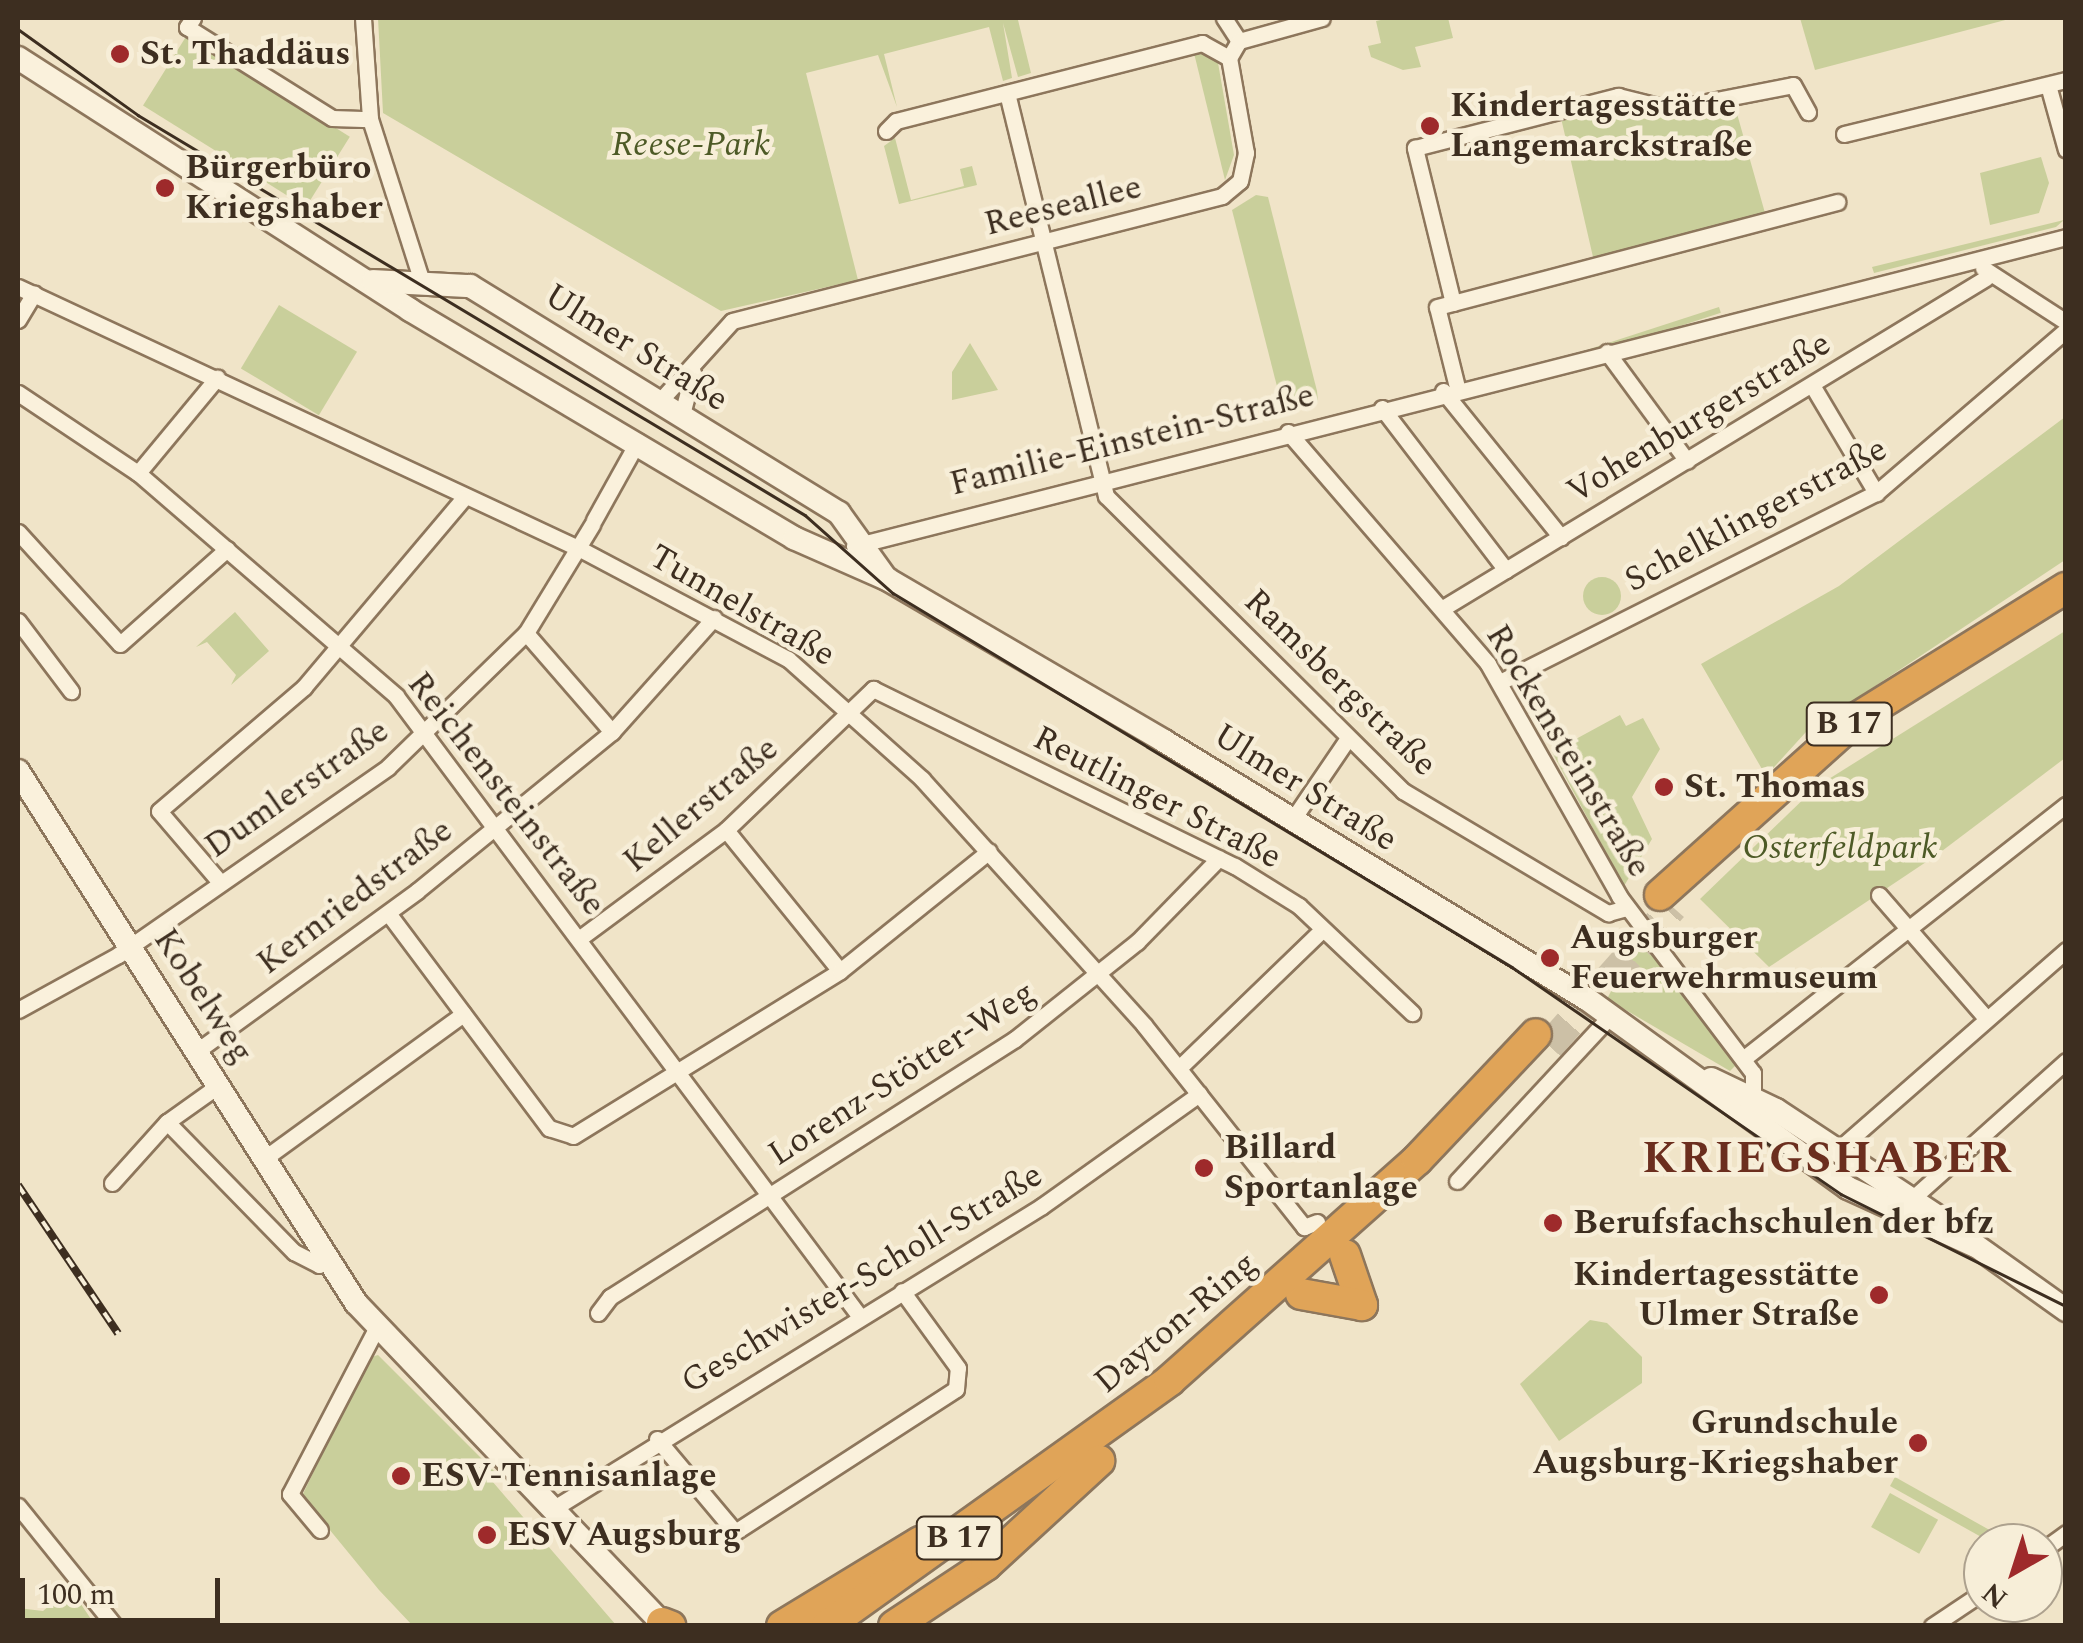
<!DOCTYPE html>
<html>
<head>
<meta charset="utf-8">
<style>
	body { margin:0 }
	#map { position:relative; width:2083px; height:1643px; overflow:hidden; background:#f0e4c8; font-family:Spectral,serif }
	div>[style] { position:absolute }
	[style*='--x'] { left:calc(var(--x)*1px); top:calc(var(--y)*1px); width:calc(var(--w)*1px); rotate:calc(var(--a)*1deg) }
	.green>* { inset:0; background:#c9cf9b; transform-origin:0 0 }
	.round { border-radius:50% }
	.highway-tunnel>* { height:30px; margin-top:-15px; transform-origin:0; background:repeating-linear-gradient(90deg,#ccc0a6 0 30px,transparent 0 45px) }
	.roads { filter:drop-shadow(2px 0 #8d765c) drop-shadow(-2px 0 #8d765c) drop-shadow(0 2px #8d765c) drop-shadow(0 -2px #8d765c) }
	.street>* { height:15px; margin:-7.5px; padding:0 7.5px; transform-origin:7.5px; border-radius:7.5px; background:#faf1dc }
	.secondary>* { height:22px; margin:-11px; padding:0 11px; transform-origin:11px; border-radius:11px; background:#faf1dc }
	.highway>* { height:30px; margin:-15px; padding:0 15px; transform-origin:15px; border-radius:15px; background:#e0a458 }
	.tram>* { height:2.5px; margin:-1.25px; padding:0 1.25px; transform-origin:1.25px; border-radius:1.25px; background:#3d2e20 }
	.rail>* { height:8px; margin-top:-4px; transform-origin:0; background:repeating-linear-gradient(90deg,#f7eed8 0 11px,#3d2e20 0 22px); box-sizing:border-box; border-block:2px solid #3d2e20 }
	.dots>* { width:28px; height:28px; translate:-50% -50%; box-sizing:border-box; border:5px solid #f7eed8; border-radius:50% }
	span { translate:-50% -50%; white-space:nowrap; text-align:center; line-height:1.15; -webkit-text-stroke:9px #f7eed8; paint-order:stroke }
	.shield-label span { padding:2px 8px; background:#f7eed8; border:2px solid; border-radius:8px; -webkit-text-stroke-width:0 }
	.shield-label { font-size:32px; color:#3d2e20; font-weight:700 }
	.poi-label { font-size:35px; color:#3d2e20; font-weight:700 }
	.left { translate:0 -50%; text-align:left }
	.right { translate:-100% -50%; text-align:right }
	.park-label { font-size:35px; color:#4d5a26; font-style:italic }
	.street-label { font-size:35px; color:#3d2e20 }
	.district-label { font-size:45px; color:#6b2e1e; font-weight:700; letter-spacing:2.5px }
	.frame { position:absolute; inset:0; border:20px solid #3d2e20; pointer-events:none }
	.north { position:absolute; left:1963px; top:1523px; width:100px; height:100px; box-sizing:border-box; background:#f7eed8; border:2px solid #ada18e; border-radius:50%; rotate:219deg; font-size:28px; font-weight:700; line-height:40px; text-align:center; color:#3d2e20 }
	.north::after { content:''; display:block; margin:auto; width:35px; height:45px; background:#9e2a2b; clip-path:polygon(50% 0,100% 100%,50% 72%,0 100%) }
	.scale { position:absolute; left:20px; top:1578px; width:200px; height:45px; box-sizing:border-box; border:5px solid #3d2e20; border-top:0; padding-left:12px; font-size:30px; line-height:35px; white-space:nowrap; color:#3d2e20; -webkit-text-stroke:8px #f7eed8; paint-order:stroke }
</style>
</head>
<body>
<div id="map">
	<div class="green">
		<div style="clip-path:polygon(378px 18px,1027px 18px,1018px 20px,1031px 73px,1018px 77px,1003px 23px,1012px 78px,1003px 81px,989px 27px,884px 54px,897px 107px,878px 55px,806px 73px,858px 280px,721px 311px,383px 113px)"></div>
		<div style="clip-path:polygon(1390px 18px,1448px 18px,1453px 38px,1415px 47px,1421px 67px,1403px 70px,1371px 57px,1368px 46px,1381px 43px,1376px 21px)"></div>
		<div style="clip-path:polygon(1800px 18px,2013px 18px,1815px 70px)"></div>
		<div style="left:187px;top:35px;width:192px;height:83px;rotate:32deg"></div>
		<div style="clip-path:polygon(1193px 49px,1217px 57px,1234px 155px,1225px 180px)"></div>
		<div style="clip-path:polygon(1734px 103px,1765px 213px,1593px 257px,1561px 118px,1619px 104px,1665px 119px)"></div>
		<div style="clip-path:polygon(895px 138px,911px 200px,964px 186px,960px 169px,972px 166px,977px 185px,899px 204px,884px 146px)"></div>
		<div style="clip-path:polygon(2041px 157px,2049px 183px,2039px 213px,1990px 225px,1980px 173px)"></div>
		<div style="clip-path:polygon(1256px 195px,1268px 197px,1317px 391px,1318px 402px,1283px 410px,1232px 210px)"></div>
		<div style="clip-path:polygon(2064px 220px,2056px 227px,1874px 273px,1872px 267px)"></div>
		<div style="left:279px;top:305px;width:91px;height:74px;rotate:31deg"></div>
		<div style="left:1719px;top:307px;width:6px;height:268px;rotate:72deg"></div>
		<div style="clip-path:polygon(970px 343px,998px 390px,952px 400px,952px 372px)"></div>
		<div style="clip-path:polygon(2065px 417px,2065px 560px,1806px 732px,1766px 776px,1701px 664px,1839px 586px)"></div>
		<div class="round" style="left:1583px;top:577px;width:38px;height:38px"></div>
		<div style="clip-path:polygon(235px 612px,269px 651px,231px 685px,236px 675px,207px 642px,196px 647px)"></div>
		<div style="clip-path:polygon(2065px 631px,2065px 758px,1938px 854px,1769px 967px,1700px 899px,1816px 787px)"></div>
		<div style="clip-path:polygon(1620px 715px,1626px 726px,1643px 718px,1660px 749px,1632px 797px,1652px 839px,1624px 886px,1552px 752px)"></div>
		<div style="clip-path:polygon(1639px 937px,1737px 1064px,1730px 1071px,1607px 999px)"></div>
		<div style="clip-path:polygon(1590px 1320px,1607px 1323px,1642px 1357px,1642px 1383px,1559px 1441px,1520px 1384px)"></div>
		<div style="clip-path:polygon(378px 1355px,495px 1472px,492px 1481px,616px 1625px,412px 1625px,379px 1590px,302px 1496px,368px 1358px)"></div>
		<div style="clip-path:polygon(1895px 1477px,2011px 1542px,2010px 1543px,1992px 1543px,1890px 1486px)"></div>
		<div style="left:1890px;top:1493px;width:55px;height:39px;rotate:29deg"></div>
		<div style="clip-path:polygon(70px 1588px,95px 1625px,18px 1625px,18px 1608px,43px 1611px)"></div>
	</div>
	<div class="highway-tunnel">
		<div style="--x:1549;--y:1046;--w:186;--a:-48.3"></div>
	</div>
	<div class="roads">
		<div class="street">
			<div style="--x:193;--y:18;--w:11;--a:124"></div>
			<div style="--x:187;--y:27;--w:171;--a:32.1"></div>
			<div style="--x:332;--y:118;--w:38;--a:2"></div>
			<div style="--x:363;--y:18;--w:101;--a:86"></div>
			<div style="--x:370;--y:119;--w:171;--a:72.3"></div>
			<div style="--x:1224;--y:18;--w:27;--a:57"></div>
			<div style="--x:2048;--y:85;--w:67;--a:74.5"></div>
			<div style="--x:1007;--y:93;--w:415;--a:76.2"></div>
			<div style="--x:1106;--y:496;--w:419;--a:44.8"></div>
			<div style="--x:1403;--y:791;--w:239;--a:30.8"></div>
			<div style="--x:1608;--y:913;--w:20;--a:-15"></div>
			<div style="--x:886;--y:131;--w:14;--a:-45"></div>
			<div style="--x:896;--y:121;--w:316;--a:-14.3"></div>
			<div style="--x:1202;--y:43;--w:31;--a:29"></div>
			<div style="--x:1844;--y:134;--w:228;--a:-13.7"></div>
			<div style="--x:1983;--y:268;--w:99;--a:33"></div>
			<div style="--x:18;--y:287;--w:618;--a:24.99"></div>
			<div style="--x:578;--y:548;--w:238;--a:27.9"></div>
			<div style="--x:788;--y:659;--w:180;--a:41.8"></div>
			<div style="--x:922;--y:779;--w:331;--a:47.9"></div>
			<div style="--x:1144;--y:1025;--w:258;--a:51.6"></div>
			<div style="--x:1304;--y:1227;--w:14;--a:-21"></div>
			<div style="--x:1453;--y:303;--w:160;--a:-103.8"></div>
			<div style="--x:1415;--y:148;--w:210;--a:-14.4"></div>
			<div style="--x:1618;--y:96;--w:54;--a:14"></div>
			<div style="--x:1670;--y:109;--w:125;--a:-11"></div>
			<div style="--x:1793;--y:85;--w:31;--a:61"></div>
			<div style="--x:18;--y:320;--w:31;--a:-59"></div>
			<div style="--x:1607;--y:352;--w:135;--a:53.7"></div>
			<div style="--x:1812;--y:385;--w:126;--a:59.3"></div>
			<div style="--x:1457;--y:387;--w:82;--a:-104"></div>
			<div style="--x:1437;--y:307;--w:414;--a:-14.7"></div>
			<div style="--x:1443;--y:391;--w:188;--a:51.1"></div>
			<div style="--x:18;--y:393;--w:144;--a:33.7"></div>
			<div style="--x:138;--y:473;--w:341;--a:40.8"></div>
			<div style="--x:396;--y:696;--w:775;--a:53.23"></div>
			<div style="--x:658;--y:403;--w:110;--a:-47.9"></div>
			<div style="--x:732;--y:321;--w:506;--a:-14.31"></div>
			<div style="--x:1222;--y:196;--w:23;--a:-40"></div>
			<div style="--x:1240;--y:181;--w:29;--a:-78"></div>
			<div style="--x:1246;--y:153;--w:97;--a:-100.1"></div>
			<div style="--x:1229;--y:58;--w:20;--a:-60"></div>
			<div style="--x:1239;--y:41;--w:86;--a:-15.5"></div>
			<div style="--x:1382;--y:408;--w:204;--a:52.6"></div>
			<div style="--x:681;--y:418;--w:47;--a:-75.1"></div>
			<div style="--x:1288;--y:432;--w:306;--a:49.2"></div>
			<div style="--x:1488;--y:664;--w:266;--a:60.5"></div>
			<div style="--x:1619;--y:896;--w:222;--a:52.9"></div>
			<div style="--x:1753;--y:1073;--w:34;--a:90"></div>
			<div style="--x:138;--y:473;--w:124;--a:-50.3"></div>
			<div style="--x:594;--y:520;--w:90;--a:-60.9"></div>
			<div style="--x:18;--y:532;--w:151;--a:47.7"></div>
			<div style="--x:120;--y:644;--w:143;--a:-41.6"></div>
			<div style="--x:854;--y:546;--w:1251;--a:-14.3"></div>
			<div style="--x:1443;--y:608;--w:635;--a:-31.29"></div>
			<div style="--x:18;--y:621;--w:88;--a:52.9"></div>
			<div style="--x:526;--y:633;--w:131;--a:49"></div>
			<div style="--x:1500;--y:682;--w:421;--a:-26.7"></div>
			<div style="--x:1876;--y:493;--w:250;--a:-40.6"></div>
			<div style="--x:1293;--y:819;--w:98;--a:-55.8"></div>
			<div style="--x:726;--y:830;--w:181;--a:51"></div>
			<div style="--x:219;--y:881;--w:92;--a:-130.6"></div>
			<div style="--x:159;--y:811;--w:191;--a:-40.5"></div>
			<div style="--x:304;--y:687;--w:248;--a:-49.8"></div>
			<div style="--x:1879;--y:895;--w:163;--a:49"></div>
			<div style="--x:388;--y:913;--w:269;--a:53.2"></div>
			<div style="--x:549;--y:1128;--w:25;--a:18"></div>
			<div style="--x:573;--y:1136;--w:314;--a:-31.7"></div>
			<div style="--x:840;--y:971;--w:191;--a:-38.8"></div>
			<div style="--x:580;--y:938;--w:182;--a:-36.5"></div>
			<div style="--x:726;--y:830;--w:204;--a:-43.8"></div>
			<div style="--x:873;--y:689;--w:403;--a:26.1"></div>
			<div style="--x:1235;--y:866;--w:75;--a:32"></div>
			<div style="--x:1299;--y:906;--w:156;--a:43.4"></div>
			<div style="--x:18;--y:1010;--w:114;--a:-28.8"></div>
			<div style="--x:118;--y:955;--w:329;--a:-34.8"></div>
			<div style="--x:388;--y:767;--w:192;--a:-44.2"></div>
			<div style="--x:526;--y:633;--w:127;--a:-58.6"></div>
			<div style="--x:197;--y:1051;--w:272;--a:-36"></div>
			<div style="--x:417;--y:891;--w:252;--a:-39.2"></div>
			<div style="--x:612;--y:732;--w:153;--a:-48.2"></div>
			<div style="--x:1743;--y:1059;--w:411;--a:-38.2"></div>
			<div style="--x:1179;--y:1068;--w:199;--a:-44"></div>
			<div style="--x:167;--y:1122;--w:182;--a:45.7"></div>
			<div style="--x:294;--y:1252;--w:28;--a:27"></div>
			<div style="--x:319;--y:1265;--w:10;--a:-37"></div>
			<div style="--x:1839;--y:1149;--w:302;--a:-41.2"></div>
			<div style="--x:265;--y:1158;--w:245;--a:-36"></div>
			<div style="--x:1457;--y:1181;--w:226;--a:-47.1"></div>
			<div style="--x:112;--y:1183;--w:82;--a:-48"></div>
			<div style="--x:167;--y:1122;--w:64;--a:-35.4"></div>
			<div style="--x:1905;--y:1205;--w:216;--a:-41.8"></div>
			<div style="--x:598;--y:1313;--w:20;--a:-53"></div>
			<div style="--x:610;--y:1297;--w:480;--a:-32.5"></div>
			<div style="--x:1015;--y:1039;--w:156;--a:-38.5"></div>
			<div style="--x:1137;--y:942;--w:117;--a:-45.7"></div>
			<div style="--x:657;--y:1439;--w:121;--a:50"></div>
			<div style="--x:735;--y:1532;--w:263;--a:-32.9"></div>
			<div style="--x:956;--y:1389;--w:21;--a:-85"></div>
			<div style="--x:958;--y:1368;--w:95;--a:-126"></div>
			<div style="--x:18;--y:1506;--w:154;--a:51.1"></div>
			<div style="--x:551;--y:1510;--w:577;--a:-31.76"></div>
			<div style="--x:1042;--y:1206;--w:193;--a:-35.5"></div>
			<div style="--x:320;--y:1530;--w:47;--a:-129.8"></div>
			<div style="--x:290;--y:1494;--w:186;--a:-62.5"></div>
			<div style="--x:2043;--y:1550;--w:29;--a:-36"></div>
			<div style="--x:1932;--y:1626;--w:61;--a:-33.7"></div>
		</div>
		<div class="secondary">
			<div style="--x:18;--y:58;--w:466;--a:32.7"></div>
			<div style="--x:410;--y:310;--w:447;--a:30.7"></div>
			<div style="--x:794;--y:538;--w:102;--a:23.8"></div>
			<div style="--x:887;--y:579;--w:321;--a:30.3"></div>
			<div style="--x:1164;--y:741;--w:495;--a:31.4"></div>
			<div style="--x:1587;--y:999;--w:322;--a:35.9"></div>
			<div style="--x:1848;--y:1188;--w:140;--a:24.5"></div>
			<div style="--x:373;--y:281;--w:97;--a:3"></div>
			<div style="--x:470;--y:286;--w:433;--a:31.6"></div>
			<div style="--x:839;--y:513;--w:79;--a:54.3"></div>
			<div style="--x:18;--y:771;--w:630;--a:57.57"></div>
			<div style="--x:356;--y:1303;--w:447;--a:46.3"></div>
			<div style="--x:1711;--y:1079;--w:72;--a:25.5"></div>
			<div style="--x:1776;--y:1110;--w:196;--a:33.4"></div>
			<div style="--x:1965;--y:1238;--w:124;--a:35.5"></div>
		</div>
		<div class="highway">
			<div style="--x:1660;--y:895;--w:265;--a:-41.9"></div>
			<div style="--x:1857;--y:718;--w:246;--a:-31.9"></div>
			<div style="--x:1345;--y:1255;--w:53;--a:71.2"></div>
			<div style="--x:1301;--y:1294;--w:62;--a:10.2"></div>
			<div style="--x:662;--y:1623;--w:9;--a:21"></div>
			<div style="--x:782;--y:1626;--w:162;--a:-31.3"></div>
			<div style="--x:827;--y:1626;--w:422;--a:-35.6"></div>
			<div style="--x:1170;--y:1380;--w:331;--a:-41.7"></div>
			<div style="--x:1417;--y:1160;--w:173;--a:-46.6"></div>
			<div style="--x:894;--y:1626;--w:110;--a:-33.5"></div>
			<div style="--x:986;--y:1565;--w:154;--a:-42.6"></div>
		</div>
	</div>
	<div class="tram">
		<div style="--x:18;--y:29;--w:148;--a:35.6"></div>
		<div style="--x:138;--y:115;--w:778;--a:30.95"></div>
		<div style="--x:805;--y:515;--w:118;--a:41.6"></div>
		<div style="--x:893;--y:593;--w:723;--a:31.14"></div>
		<div style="--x:1512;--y:967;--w:400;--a:34.6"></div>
		<div style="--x:1841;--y:1194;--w:251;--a:26.5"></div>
	</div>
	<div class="rail">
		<div style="--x:18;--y:1185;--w:179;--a:56"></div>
	</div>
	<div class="dots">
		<div style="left:120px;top:54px;background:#9e2a2b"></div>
		<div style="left:1430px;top:126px;background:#9e2a2b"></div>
		<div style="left:165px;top:188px;background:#9e2a2b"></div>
		<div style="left:1664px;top:787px;background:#9e2a2b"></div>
		<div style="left:1550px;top:958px;background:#9e2a2b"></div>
		<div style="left:1204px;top:1168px;background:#9e2a2b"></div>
		<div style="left:1553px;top:1223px;background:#9e2a2b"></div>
		<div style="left:1879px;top:1295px;background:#9e2a2b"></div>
		<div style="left:1918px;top:1443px;background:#9e2a2b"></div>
		<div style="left:401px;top:1476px;background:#9e2a2b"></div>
		<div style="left:487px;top:1535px;background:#9e2a2b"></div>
	</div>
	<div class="shield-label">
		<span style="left:1849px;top:724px">B 17</span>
		<span style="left:959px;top:1538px">B 17</span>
	</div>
	<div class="poi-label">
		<span class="left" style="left:140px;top:54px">St. Thaddäus</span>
		<span class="left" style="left:1450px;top:126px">Kindertagesstätte<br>Langemarckstraße</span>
		<span class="left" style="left:185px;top:188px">Bürgerbüro<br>Kriegshaber</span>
		<span class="left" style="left:1684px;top:787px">St. Thomas</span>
		<span class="left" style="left:1570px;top:958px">Augsburger<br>Feuerwehrmuseum</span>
		<span class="left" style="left:1224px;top:1168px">Billard<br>Sportanlage</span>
		<span class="left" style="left:1573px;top:1223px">Berufsfachschulen der bfz</span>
		<span class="right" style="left:1859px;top:1295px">Kindertagesstätte<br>Ulmer Straße</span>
		<span class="right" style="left:1898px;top:1443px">Grundschule<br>Augsburg-Kriegshaber</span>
		<span class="left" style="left:421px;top:1476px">ESV-Tennisanlage</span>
		<span class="left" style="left:507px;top:1535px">ESV Augsburg</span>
	</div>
	<div class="park-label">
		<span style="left:691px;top:145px">Reese-Park</span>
		<span style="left:1840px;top:848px">Osterfeldpark</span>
	</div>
	<div class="street-label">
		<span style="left:1063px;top:206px;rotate:-14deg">Reeseallee</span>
		<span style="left:636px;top:348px;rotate:32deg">Ulmer Straße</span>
		<span style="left:1699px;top:418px;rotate:-31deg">Vohenburgerstraße</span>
		<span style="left:1132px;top:440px;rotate:-14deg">Familie-Einstein-Straße</span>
		<span style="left:1756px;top:515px;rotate:-28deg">Schelklingerstraße</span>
		<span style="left:742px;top:606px;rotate:30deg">Tunnelstraße</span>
		<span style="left:1340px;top:683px;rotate:44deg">Ramsbergstraße</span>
		<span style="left:1568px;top:751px;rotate:59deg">Rockensteinstraße</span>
		<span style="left:1305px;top:788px;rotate:32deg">Ulmer Straße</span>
		<span style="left:297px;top:789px;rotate:-35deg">Dumlerstraße</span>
		<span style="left:506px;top:794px;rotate:52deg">Reichensteinstraße</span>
		<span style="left:1157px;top:798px;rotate:27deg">Reutlinger Straße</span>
		<span style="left:701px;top:805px;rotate:-40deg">Kellerstraße</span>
		<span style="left:355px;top:897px;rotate:-37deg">Kernriedstraße</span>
		<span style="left:203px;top:996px;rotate:57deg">Kobelweg</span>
		<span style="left:902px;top:1074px;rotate:-33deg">Lorenz-Stötter-Weg</span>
		<span style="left:862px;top:1279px;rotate:-31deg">Geschwister-Scholl-Straße</span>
		<span style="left:1176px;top:1323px;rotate:-40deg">Dayton-Ring</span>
	</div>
	<div class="district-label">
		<span style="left:1828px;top:1159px">KRIEGSHABER</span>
	</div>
	<div class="frame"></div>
	<div class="north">N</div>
	<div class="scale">100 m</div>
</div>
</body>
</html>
